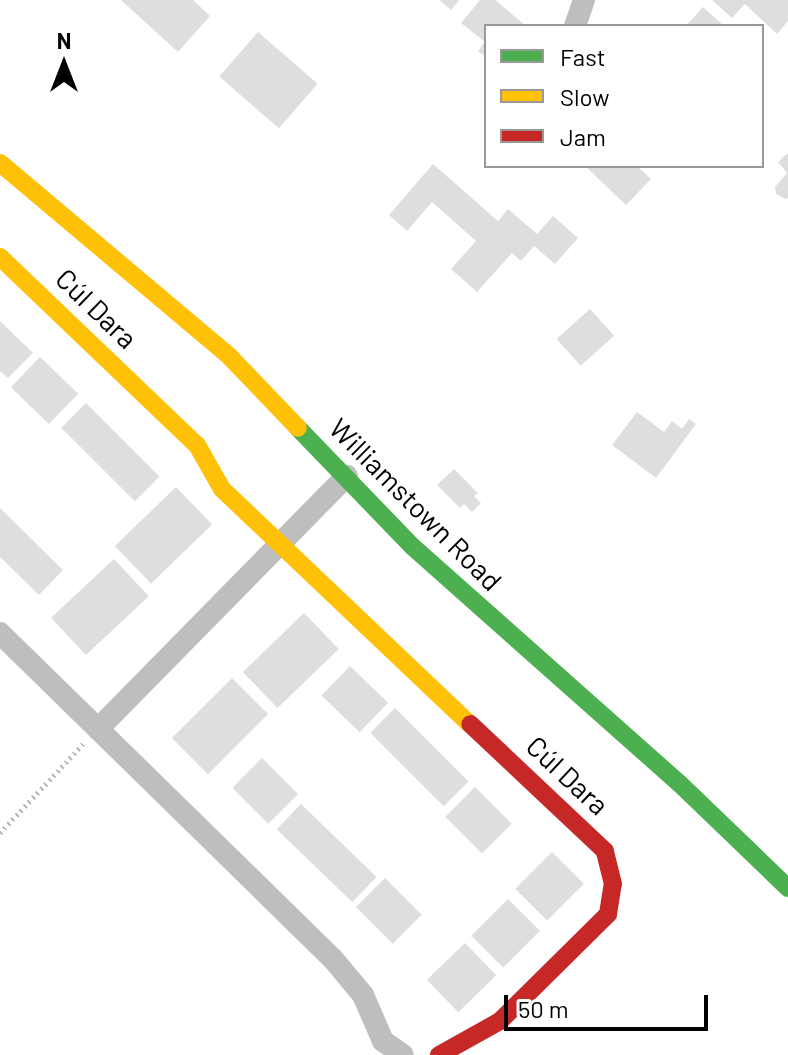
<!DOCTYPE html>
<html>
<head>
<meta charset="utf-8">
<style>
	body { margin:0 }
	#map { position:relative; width:788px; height:1055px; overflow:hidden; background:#fff; font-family:Barlow,sans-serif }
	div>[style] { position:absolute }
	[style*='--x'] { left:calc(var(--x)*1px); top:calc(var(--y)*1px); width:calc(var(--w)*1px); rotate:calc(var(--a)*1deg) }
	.building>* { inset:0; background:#dedede; transform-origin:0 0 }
	.path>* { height:5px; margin-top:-2.5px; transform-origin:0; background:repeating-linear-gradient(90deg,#b9b9b9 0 2px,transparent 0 6px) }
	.street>* { height:22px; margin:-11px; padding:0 11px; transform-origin:11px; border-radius:11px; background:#bebebe }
	.fast>* { height:18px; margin:-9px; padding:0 9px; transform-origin:9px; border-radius:9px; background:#4caf50 }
	.slow>* { height:18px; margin:-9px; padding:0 9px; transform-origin:9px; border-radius:9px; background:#ffc107 }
	.jam>* { height:18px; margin:-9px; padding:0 9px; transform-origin:9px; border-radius:9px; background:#c62828 }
	span { translate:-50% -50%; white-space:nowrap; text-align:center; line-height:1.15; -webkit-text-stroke:6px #fff; paint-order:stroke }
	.street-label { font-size:28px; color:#000 }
	.legend { position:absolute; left:484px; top:24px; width:280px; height:144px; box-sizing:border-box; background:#fff; border:2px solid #999; margin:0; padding:10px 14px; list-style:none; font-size:24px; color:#000 }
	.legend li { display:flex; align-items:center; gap:16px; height:40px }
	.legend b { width:40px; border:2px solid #999 }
	.north { position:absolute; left:24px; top:24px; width:80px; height:80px; -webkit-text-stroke:6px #fff; paint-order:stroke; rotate:0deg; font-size:22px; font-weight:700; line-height:32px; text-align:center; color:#000 }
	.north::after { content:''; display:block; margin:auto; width:28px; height:36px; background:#000; clip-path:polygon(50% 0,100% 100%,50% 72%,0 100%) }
	.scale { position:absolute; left:504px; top:995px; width:204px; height:36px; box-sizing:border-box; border:4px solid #000; border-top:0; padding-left:10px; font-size:24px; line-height:28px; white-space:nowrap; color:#000; -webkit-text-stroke:6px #fff; paint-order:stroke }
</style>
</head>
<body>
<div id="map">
	<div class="building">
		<div style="clip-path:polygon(121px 0,193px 0,210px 16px,178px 52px)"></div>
		<div style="clip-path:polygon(439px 0,459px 0,451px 10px)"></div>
		<div style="clip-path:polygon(480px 0,495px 0,526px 26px,486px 26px,486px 57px,478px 51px,485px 42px,461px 23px)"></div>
		<div style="clip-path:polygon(712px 0,788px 0,788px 21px,777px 34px,745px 4px,732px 18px)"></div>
		<div style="clip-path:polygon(703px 7px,724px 26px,686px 26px)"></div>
		<div style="left:258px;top:32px;width:79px;height:59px;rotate:41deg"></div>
		<div style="clip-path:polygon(788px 153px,788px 198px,785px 199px,776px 194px,775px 187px,787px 173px,778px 162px)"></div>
		<div style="clip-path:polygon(433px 164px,498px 221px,508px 209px,537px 234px,553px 216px,578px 238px,555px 264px,534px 246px,521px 261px,512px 253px,477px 292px,451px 269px,476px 241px,432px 202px,407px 231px,389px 215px)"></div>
		<div style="clip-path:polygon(585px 166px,637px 166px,651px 179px,626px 205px)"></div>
		<div style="left:590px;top:309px;width:36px;height:45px;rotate:48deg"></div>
		<div style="clip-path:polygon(0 321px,33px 353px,8px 378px,0 371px)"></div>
		<div style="left:40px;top:357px;width:53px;height:42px;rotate:44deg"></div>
		<div style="left:86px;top:403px;width:104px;height:35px;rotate:45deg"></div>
		<div style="clip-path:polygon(637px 412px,664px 432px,672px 421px,682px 429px,689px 419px,696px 424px,656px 478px,612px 445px)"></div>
		<div style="clip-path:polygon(454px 469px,478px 493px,474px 496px,481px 503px,472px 512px,464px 504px,460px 508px,437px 485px)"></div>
		<div style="left:176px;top:487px;width:52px;height:85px;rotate:46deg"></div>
		<div style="clip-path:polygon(0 508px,63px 570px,39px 595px,0 557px)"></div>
		<div style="left:114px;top:559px;width:51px;height:86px;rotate:47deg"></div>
		<div style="left:304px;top:613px;width:50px;height:85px;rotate:46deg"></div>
		<div style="left:350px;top:666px;width:53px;height:41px;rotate:44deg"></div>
		<div style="left:232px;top:678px;width:51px;height:85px;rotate:45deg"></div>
		<div style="left:395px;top:708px;width:104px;height:35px;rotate:45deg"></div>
		<div style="left:262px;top:758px;width:51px;height:42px;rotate:45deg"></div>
		<div style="left:475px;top:787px;width:52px;height:42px;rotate:45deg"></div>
		<div style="left:301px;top:804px;width:105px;height:35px;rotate:44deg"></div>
		<div style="left:552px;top:852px;width:45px;height:52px;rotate:45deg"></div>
		<div style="left:385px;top:878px;width:52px;height:41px;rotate:45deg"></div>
		<div style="left:508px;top:899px;width:45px;height:52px;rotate:45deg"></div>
		<div style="left:465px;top:943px;width:45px;height:53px;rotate:46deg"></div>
	</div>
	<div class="path">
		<div style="--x:0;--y:833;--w:122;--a:-47"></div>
	</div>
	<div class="street">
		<div style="--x:575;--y:26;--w:28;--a:-71"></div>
		<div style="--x:0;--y:633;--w:466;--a:44.4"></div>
		<div style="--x:333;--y:959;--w:47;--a:50.2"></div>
		<div style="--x:363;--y:995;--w:50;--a:66.5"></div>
		<div style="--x:383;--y:1041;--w:24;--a:35"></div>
		<div style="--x:98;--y:729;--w:355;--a:-45.5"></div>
	</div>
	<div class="fast">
		<div style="--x:298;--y:428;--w:165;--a:46"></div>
		<div style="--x:413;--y:547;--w:357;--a:41.6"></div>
		<div style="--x:680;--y:784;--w:150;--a:43.9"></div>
	</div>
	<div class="slow">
		<div style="--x:0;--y:163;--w:301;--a:40.1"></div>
		<div style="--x:230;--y:357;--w:98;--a:46.2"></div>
		<div style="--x:0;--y:257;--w:272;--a:43.7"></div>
		<div style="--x:197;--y:445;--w:51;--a:60.4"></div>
		<div style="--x:222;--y:489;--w:342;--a:43.5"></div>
	</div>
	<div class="jam">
		<div style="--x:439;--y:1055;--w:70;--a:-29.1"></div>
		<div style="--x:500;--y:1021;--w:152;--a:-44.7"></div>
		<div style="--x:608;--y:914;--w:30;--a:-81"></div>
		<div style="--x:613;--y:884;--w:34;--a:-104"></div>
		<div style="--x:605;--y:851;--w:185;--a:-136.7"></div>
	</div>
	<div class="street-label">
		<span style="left:97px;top:308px;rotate:44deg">Cúl Dara</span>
		<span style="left:416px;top:504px;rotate:45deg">Williamstown Road</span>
		<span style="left:568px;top:775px;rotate:43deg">Cúl Dara</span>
	</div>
	<ul class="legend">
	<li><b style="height:10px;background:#4caf50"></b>Fast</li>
	<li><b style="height:10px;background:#ffc107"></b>Slow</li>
	<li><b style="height:10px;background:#c62828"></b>Jam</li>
	</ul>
	<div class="north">N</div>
	<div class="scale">50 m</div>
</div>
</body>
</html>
